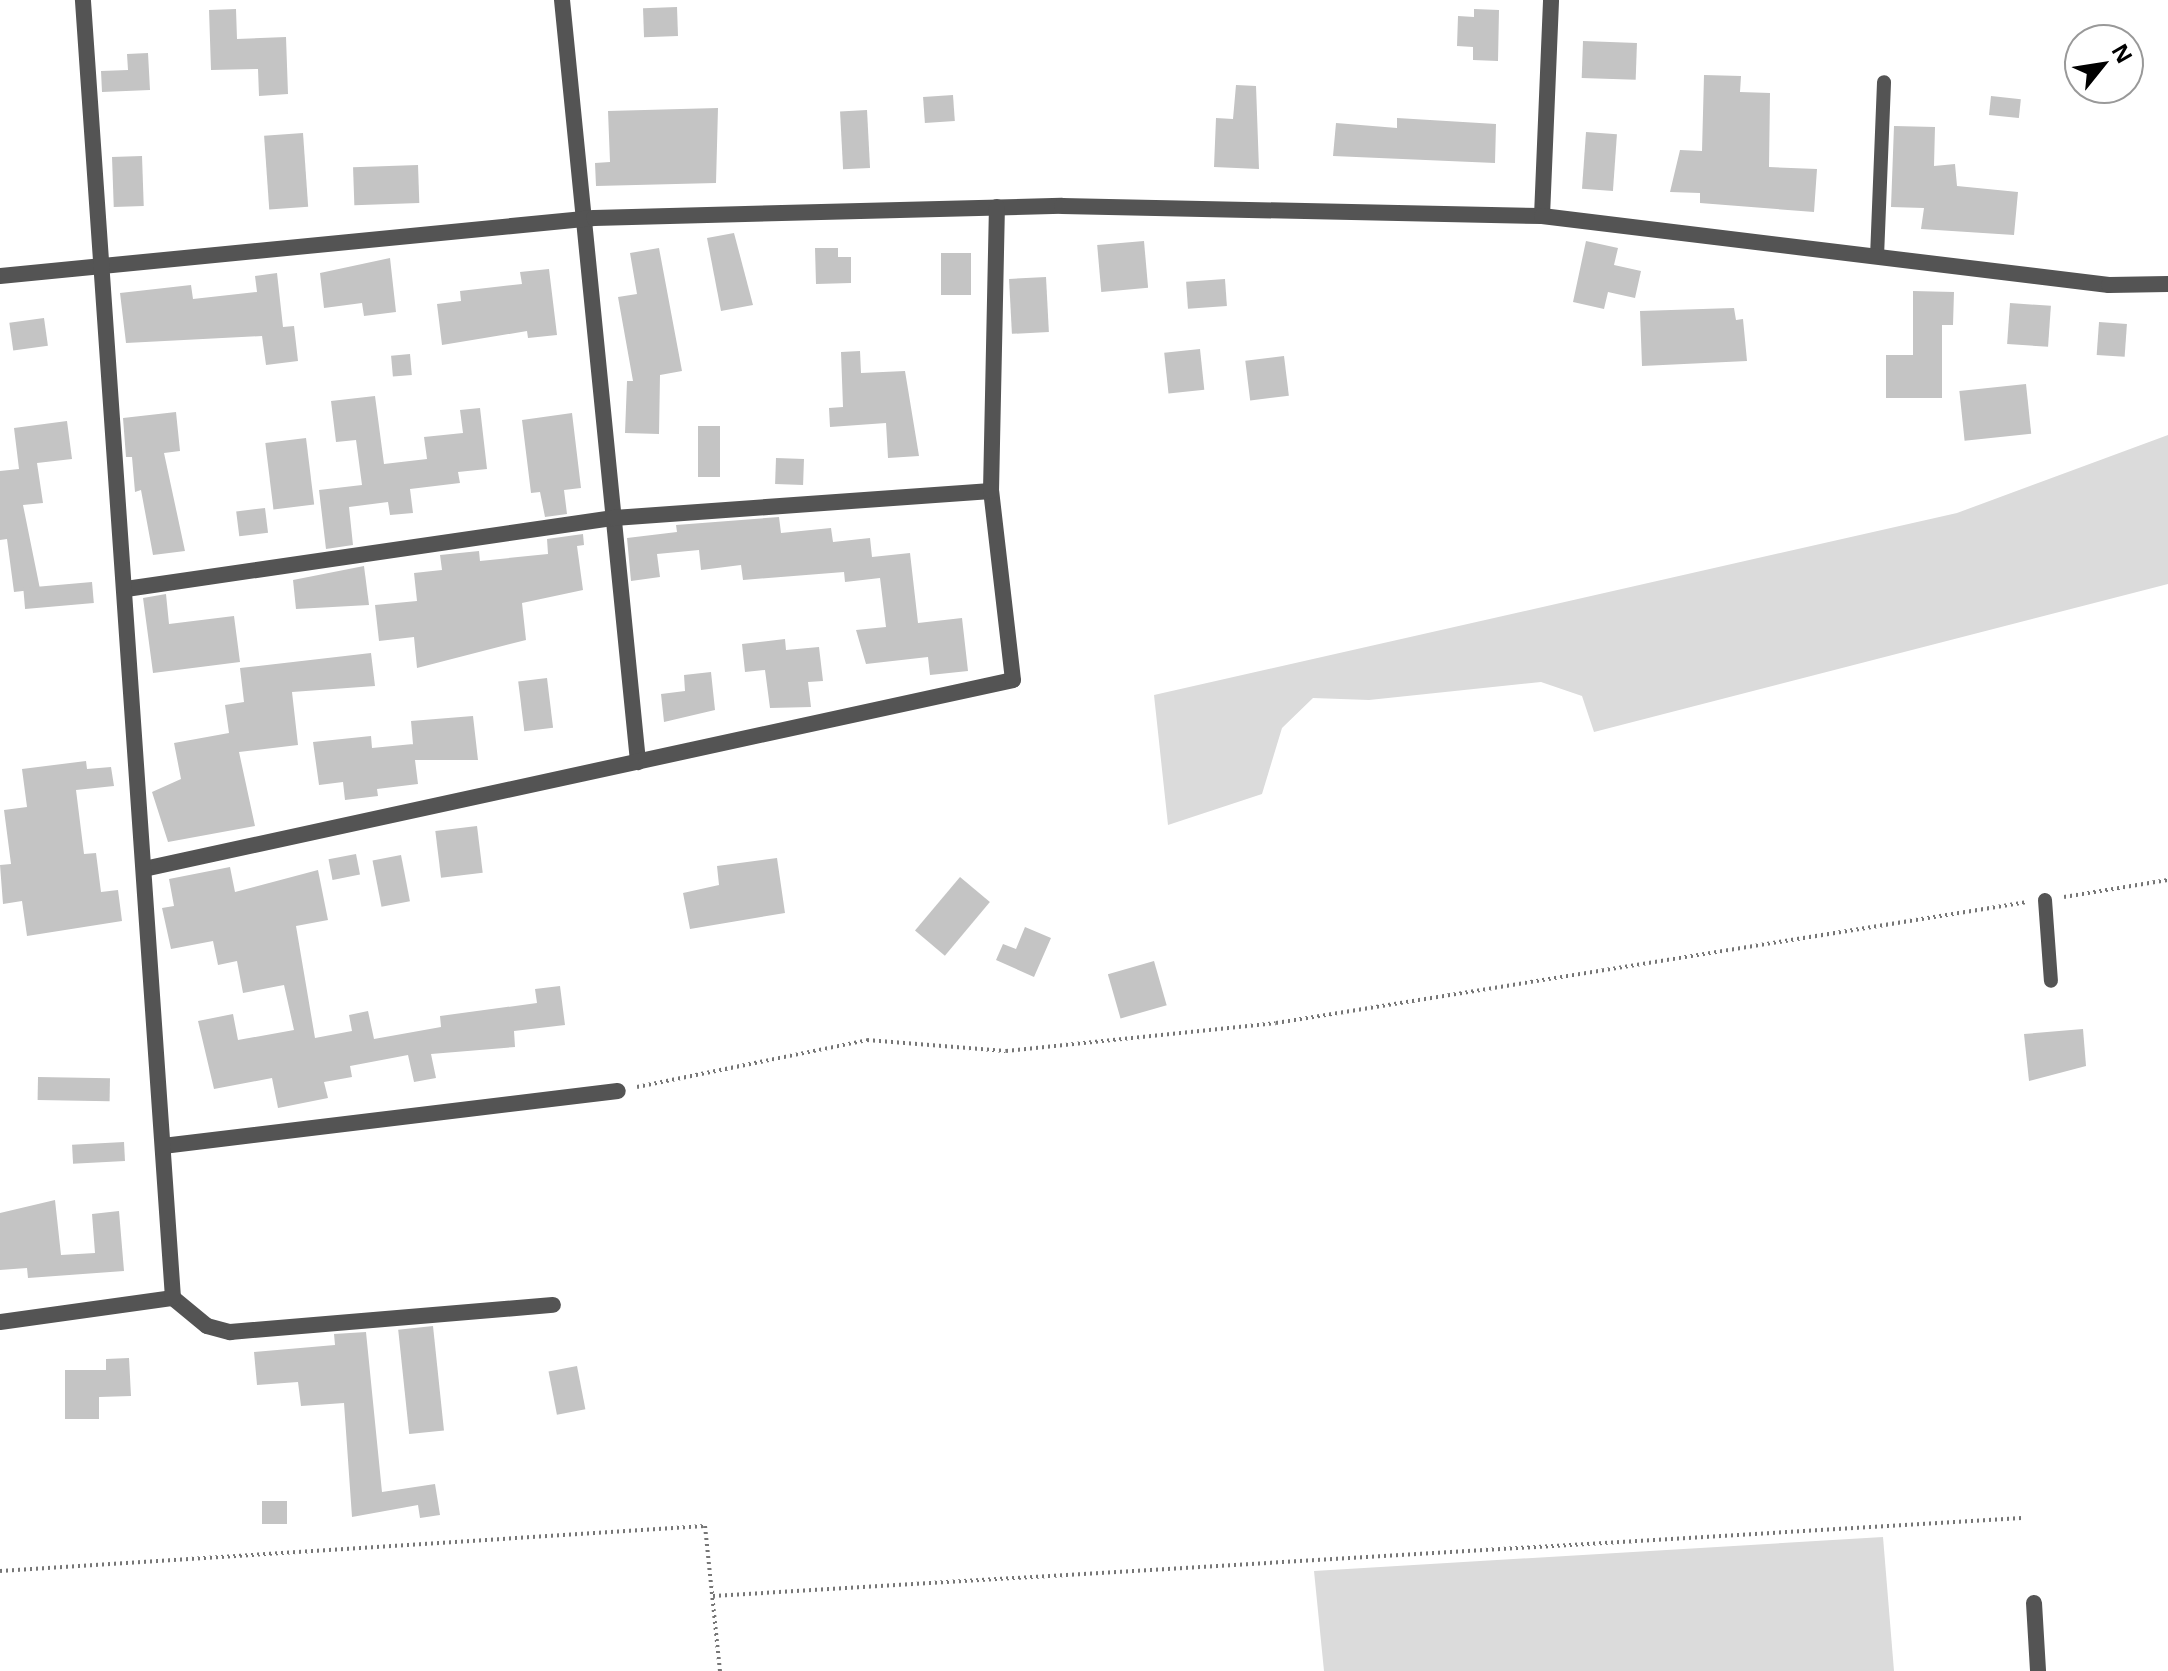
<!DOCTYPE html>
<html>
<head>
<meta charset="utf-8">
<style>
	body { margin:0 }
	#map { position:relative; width:2168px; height:1671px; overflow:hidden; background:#fff; font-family:"Open Sans",sans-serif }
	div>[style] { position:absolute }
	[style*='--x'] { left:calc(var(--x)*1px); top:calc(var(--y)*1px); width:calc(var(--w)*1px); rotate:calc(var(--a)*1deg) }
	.green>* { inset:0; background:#dbdbdb }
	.building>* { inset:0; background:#c4c4c4; transform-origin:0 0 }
	.path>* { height:4px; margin-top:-2px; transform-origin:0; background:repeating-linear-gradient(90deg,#767676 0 2px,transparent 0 6px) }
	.lane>* { height:14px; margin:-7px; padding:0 7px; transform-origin:7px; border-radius:7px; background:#545454 }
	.street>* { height:16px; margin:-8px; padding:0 8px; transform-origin:8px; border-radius:8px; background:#545454 }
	span { translate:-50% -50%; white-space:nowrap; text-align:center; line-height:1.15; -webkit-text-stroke:6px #fff; paint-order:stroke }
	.north { position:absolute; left:2064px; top:24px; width:80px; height:80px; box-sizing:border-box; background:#fff; border:2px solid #999; border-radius:50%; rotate:60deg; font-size:22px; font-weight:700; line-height:32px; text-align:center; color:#000 }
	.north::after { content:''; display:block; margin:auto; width:28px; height:36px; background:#000; clip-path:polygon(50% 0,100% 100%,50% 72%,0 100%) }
</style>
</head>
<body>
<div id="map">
	<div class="green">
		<div style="clip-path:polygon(2168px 435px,2168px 584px,1594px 732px,1582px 696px,1541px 682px,1369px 700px,1313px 698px,1282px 728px,1262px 794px,1168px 825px,1154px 695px,1957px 513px)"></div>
		<div style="clip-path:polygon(1883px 1537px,1894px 1671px,1324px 1671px,1314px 1571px)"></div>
	</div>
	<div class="building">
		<div style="left:677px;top:7px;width:29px;height:34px;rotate:88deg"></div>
		<div style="clip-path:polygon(236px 9px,237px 39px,286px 37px,288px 94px,259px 96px,258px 69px,211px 70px,209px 10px)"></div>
		<div style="clip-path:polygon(1474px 9px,1499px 10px,1498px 61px,1473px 60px,1473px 47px,1457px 46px,1458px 16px,1474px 17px)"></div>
		<div style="left:1583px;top:41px;width:54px;height:37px;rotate:2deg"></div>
		<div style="clip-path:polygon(148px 53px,150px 90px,102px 92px,101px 71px,128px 70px,127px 54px)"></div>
		<div style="clip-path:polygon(1704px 75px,1741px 76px,1740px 92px,1770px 93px,1769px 167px,1817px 169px,1814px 212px,1700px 203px,1700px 193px,1670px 192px,1680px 150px,1702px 151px)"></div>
		<div style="clip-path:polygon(1236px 85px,1256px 86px,1259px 169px,1214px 167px,1216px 118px,1233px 119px)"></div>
		<div style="left:953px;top:95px;width:26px;height:30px;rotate:86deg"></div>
		<div style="left:1991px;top:96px;width:30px;height:19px;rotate:6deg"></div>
		<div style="clip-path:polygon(718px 108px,716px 183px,596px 186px,595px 163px,610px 162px,608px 111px)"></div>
		<div style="left:867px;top:110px;width:58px;height:27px;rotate:87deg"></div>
		<div style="clip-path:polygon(1397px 118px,1496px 124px,1495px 163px,1333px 156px,1336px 123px,1397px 128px)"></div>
		<div style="clip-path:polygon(1894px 126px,1935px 127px,1934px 166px,1955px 164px,1957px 186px,2018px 192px,2014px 235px,1921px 229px,1924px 208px,1891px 207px)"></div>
		<div style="left:1586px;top:132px;width:31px;height:57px;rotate:4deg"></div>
		<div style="left:303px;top:133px;width:74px;height:39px;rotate:86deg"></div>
		<div style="left:142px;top:156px;width:50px;height:30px;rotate:88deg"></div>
		<div style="left:418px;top:165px;width:38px;height:65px;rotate:88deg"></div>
		<div style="clip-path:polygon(734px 233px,753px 305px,721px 311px,707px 238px)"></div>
		<div style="left:1144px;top:241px;width:47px;height:47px;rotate:85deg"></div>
		<div style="clip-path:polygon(1586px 241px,1618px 248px,1614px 265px,1641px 271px,1635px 298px,1608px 292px,1604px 309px,1573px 302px)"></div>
		<div style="clip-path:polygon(659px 248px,682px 371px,660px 375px,659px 434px,625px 433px,627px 381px,633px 381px,618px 297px,637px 294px,630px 253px)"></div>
		<div style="clip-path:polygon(815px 248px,838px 248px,838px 257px,851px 257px,851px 283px,816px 284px)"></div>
		<div style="left:941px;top:253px;width:30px;height:42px"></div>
		<div style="clip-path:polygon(390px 258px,396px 312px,364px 316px,362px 303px,324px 308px,320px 273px)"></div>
		<div style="clip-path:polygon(549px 269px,557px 335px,528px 338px,527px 331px,442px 345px,437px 304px,461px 301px,460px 291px,522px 284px,520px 272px)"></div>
		<div style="clip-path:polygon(277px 273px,283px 327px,294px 326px,298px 361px,266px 365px,262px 336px,126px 343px,120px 293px,191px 285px,193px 299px,257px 292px,255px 276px)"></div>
		<div style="left:1046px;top:277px;width:55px;height:37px;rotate:87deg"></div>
		<div style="left:1225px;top:279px;width:27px;height:39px;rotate:86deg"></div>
		<div style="clip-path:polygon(1913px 291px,1954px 292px,1953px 325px,1942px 325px,1942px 398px,1886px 398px,1886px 355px,1913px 355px)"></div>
		<div style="left:2010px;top:303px;width:41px;height:41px;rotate:4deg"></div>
		<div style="clip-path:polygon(1734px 308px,1736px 320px,1743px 319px,1747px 361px,1642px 366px,1640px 311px)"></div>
		<div style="left:44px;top:318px;width:28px;height:35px;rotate:82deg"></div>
		<div style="left:2099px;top:322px;width:28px;height:33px;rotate:4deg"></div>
		<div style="left:1200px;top:349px;width:41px;height:36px;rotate:84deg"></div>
		<div style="clip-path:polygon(860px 351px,861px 373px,905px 371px,919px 456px,888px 458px,886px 423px,830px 427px,829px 408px,843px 407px,841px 352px)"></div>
		<div style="left:410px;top:354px;width:21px;height:19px;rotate:85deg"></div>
		<div style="left:1284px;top:356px;width:40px;height:39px;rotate:83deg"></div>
		<div style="left:2026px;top:384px;width:50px;height:67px;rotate:84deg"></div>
		<div style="clip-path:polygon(375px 396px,384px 464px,427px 459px,424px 437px,463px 433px,460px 410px,480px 408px,487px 469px,458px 472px,460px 483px,410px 489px,413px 513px,390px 515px,388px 502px,349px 507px,353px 545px,326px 549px,319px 490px,362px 485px,356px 440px,336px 442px,331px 401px)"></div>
		<div style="clip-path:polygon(176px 412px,180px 451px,164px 453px,185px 551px,153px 555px,141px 490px,135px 492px,132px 457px,126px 457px,123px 418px)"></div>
		<div style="clip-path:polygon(572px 413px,581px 488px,564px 490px,567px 514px,545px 517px,540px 492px,531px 493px,522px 420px)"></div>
		<div style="clip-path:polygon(67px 421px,72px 459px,37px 463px,43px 503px,23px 505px,40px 589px,14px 592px,7px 539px,0 540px,0 471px,19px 469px,14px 428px)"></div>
		<div style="left:698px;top:426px;width:22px;height:51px"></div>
		<div style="left:306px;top:438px;width:67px;height:41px;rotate:83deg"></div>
		<div style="left:776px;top:458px;width:28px;height:26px;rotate:2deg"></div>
		<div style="left:265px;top:508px;width:25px;height:29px;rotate:83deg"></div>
		<div style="clip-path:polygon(779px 517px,781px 533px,831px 528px,833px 542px,870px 538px,872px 557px,910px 553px,918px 623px,962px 618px,968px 671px,930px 675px,928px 657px,866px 664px,856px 630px,886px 627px,880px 578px,845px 582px,844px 572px,743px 580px,741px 565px,701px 570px,699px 550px,657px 554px,660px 577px,631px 581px,627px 538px,677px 532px,676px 525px)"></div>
		<div style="clip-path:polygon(583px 534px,584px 545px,577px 546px,583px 590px,522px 603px,526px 640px,417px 668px,414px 637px,379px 641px,375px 605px,417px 601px,414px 573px,442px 570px,440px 555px,479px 551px,480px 561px,548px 554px,547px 539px)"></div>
		<div style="clip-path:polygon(364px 566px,369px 605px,296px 609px,293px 580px)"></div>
		<div style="left:92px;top:582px;width:21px;height:69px;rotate:85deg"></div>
		<div style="clip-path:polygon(166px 594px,169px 624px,234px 616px,240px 662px,153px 673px,143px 598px)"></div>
		<div style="clip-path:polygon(785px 639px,786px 650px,819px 647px,823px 681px,808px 682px,811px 707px,770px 708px,765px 670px,745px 672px,742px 644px)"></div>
		<div style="clip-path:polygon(371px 653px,375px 686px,292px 692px,298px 745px,239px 752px,255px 826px,168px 842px,152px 792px,181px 779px,174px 743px,229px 733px,225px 705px,244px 702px,240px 668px)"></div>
		<div style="clip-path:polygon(711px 672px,715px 710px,664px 722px,661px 694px,685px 691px,684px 675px)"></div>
		<div style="left:547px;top:678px;width:50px;height:29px;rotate:83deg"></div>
		<div style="clip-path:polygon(473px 716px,478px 760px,415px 760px,418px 784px,377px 789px,378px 796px,345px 800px,343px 782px,319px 785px,313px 742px,371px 736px,372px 748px,413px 744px,414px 756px,411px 721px)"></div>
		<div style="clip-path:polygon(86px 761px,87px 769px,111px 767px,114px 786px,76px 790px,84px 854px,96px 853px,101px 892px,118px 890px,122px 921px,27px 936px,22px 901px,3px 904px,0 865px,11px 864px,4px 810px,27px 807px,22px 769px)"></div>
		<div style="left:477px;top:826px;width:47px;height:42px;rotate:83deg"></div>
		<div style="left:356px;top:854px;width:21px;height:28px;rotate:79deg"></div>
		<div style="left:401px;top:855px;width:47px;height:29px;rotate:79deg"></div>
		<div style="clip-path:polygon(777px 858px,785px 913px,690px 929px,683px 893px,719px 885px,717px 866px)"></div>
		<div style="clip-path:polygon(230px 867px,235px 892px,318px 870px,328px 920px,296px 926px,315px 1038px,352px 1031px,349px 1015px,368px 1011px,374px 1039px,441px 1027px,440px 1016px,537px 1003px,535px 989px,560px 986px,565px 1025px,514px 1031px,515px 1047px,431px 1054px,436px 1078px,414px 1082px,408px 1055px,350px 1066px,352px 1077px,324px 1082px,328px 1098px,278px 1108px,272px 1078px,214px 1089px,198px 1021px,233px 1014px,238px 1040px,294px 1030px,284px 985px,243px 993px,237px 961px,218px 965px,213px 941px,171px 949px,162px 908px,174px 906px,169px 879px)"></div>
		<div style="left:960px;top:877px;width:39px;height:70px;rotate:40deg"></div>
		<div style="clip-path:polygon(1025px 927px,1051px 938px,1034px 977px,996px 960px,1003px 944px,1016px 949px)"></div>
		<div style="left:1154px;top:961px;width:46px;height:48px;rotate:74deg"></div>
		<div style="clip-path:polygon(2083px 1029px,2086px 1066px,2029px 1081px,2024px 1034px)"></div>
		<div style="left:38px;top:1077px;width:72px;height:23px;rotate:1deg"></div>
		<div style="left:124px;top:1142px;width:19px;height:52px;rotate:87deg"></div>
		<div style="clip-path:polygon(55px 1200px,61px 1255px,95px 1253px,92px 1214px,119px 1211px,124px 1271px,28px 1278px,27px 1268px,0 1270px,0 1213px)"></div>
		<div style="left:433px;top:1326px;width:105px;height:35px;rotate:84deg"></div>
		<div style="clip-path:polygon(366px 1332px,382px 1492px,435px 1484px,440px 1515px,420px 1518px,418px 1505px,352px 1517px,344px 1403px,301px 1406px,298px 1382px,257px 1385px,254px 1352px,335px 1345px,334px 1334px)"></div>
		<div style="clip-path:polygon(129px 1358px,131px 1396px,99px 1397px,99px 1419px,65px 1419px,65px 1370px,106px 1370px,106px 1359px)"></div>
		<div style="left:577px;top:1366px;width:44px;height:29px;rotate:79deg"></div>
		<div style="left:262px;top:1501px;width:25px;height:23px"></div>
	</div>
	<div class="path">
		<div style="--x:2064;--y:897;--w:105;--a:-9.3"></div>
		<div style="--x:637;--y:1087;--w:235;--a:-11.5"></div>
		<div style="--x:867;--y:1040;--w:139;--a:4.5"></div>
		<div style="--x:1006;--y:1051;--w:271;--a:-5.9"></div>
		<div style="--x:1276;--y:1023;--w:761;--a:-9.15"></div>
		<div style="--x:0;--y:1571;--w:706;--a:-3.65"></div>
		<div style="--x:705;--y:1526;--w:146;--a:84.1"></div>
		<div style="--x:713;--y:1596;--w:1311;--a:-3.41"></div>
	</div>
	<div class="lane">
		<div style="--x:1877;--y:257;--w:175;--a:-87.7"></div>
		<div style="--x:2045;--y:900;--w:81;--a:85.8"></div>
	</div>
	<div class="street">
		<div style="--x:562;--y:0;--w:766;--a:84.3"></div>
		<div style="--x:1542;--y:216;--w:216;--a:-87.6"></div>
		<div style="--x:0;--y:276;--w:597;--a:-5.58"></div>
		<div style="--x:594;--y:218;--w:468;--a:-1.5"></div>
		<div style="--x:1062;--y:206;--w:480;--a:1.2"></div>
		<div style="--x:1542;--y:216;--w:571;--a:6.94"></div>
		<div style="--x:2109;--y:285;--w:59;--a:-1"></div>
		<div style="--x:126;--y:589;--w:493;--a:-8.3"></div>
		<div style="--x:614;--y:518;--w:378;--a:-4.1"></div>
		<div style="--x:144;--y:869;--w:889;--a:-12.27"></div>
		<div style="--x:1013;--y:680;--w:190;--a:-96.6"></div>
		<div style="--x:991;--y:491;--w:284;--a:-88.8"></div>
		<div style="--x:163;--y:1146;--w:458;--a:-6.9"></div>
		<div style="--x:173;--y:1298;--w:44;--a:39.5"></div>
		<div style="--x:207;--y:1326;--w:24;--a:15"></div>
		<div style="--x:230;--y:1332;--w:324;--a:-4.8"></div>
		<div style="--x:0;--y:1322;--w:175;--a:-7.9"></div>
		<div style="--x:173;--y:1298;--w:1301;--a:-93.97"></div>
		<div style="--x:2034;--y:1603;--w:68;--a:86.6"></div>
	</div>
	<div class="north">N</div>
</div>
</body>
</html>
